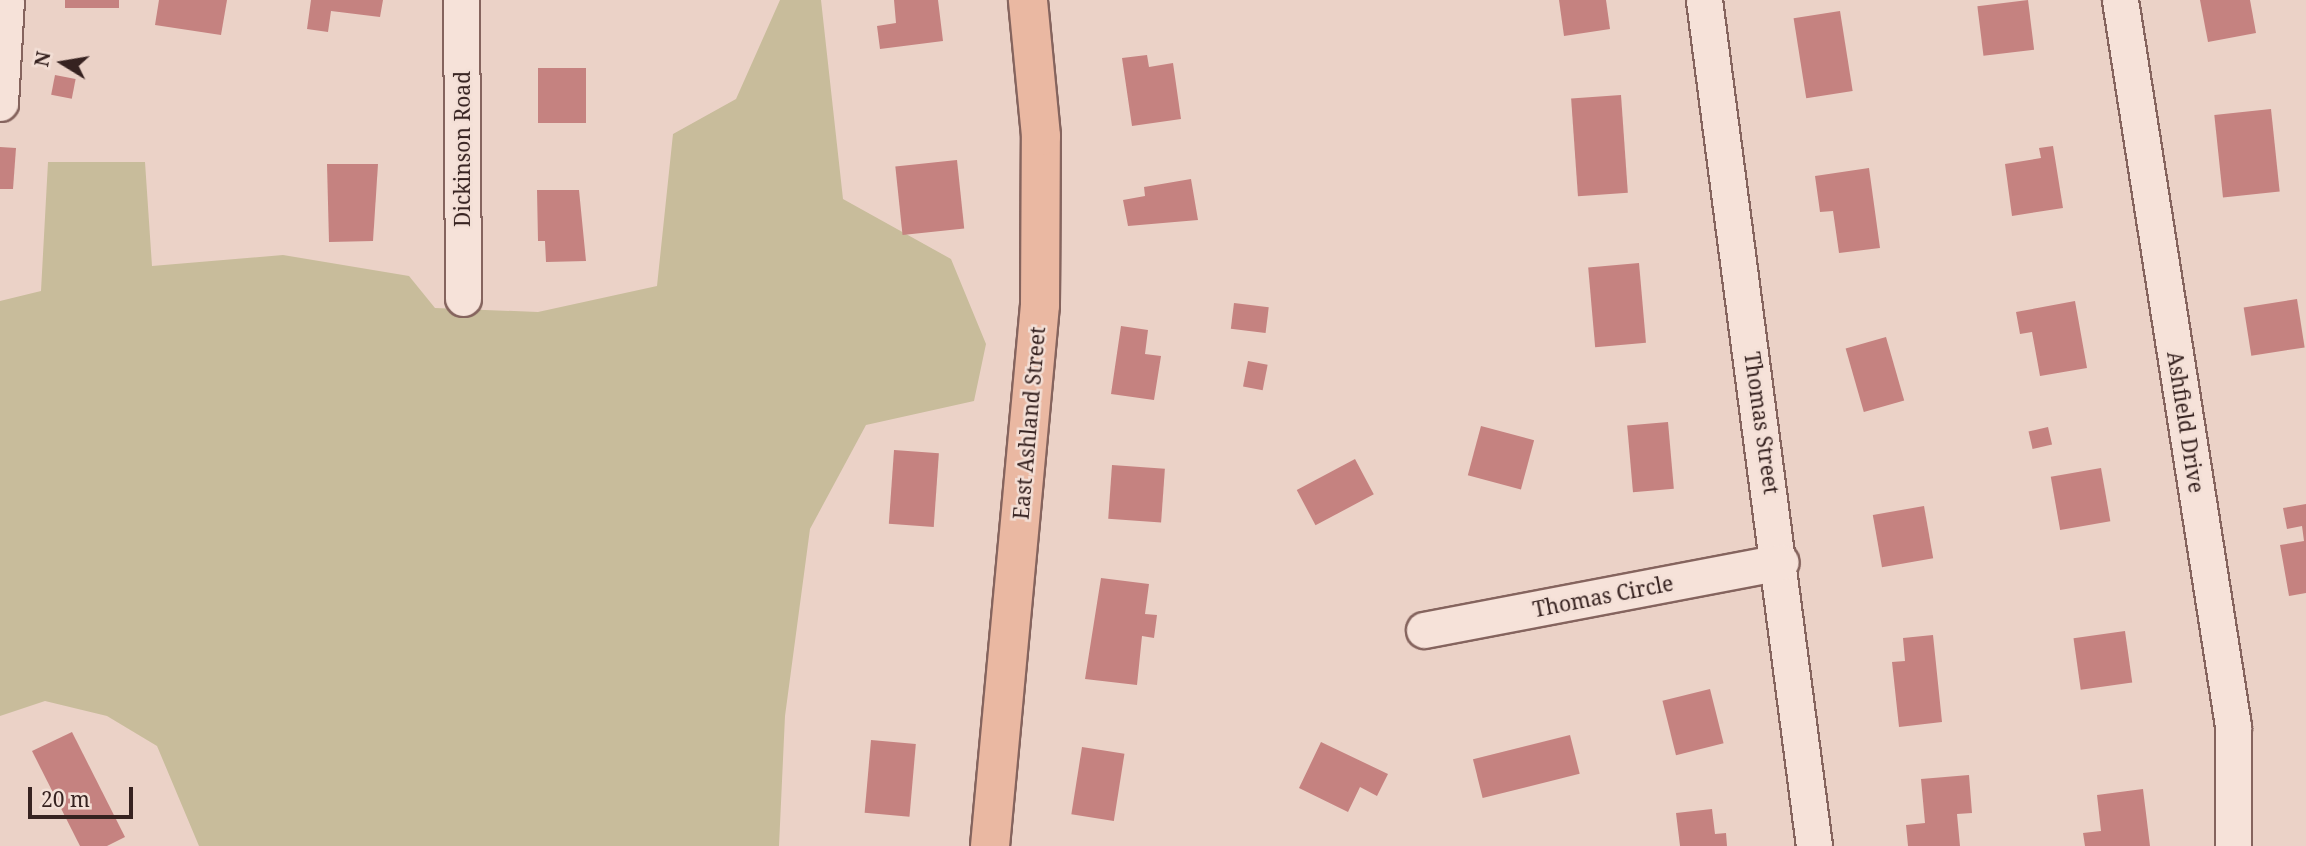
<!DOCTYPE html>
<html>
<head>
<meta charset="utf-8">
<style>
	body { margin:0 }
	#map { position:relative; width:2306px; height:846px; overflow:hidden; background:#ebd2c7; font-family:"Noto Serif",serif }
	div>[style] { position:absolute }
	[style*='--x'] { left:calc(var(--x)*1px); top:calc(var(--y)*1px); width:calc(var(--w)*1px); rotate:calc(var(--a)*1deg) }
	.green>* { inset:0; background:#c8bc9b }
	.building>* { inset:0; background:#c58280; transform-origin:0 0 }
	.roads { filter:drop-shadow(2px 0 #85645e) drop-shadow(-2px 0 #85645e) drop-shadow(0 2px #85645e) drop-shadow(0 -2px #85645e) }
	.minor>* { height:35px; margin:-17.5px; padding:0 17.5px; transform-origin:17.5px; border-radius:17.5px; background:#f6e2d9 }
	.major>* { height:38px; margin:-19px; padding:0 19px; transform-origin:19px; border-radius:19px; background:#eab8a2 }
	span { translate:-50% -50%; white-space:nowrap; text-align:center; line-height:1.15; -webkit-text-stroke:5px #f3dfd6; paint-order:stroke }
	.street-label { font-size:21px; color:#362220 }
	.north { position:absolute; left:28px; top:28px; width:70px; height:70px; -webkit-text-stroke:5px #f3dfd6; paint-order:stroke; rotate:281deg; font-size:19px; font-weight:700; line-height:28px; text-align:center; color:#362220 }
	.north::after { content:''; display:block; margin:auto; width:24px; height:32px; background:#362220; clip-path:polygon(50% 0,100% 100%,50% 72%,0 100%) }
	.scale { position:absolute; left:28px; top:787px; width:105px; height:32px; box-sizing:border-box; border:4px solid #362220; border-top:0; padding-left:9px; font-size:21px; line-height:24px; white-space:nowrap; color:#362220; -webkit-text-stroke:5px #f3dfd6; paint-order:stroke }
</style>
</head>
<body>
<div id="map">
	<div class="green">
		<div style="clip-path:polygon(780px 0,821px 0,843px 199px,951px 259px,986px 344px,974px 401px,866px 425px,810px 529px,785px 716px,779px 846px,199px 846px,157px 746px,107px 716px,45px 701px,0 716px,0 301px,41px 291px,48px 162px,145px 162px,152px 266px,283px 255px,409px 276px,435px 308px,538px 312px,657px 286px,673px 134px,736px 99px)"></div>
	</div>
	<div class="building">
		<div style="left:65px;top:0;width:54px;height:8px"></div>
		<div style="clip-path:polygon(159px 0,227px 0,221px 35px,155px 25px)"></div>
		<div style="clip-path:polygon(311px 0,383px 0,380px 17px,331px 11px,328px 32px,307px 29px)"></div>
		<div style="clip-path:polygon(894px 0,938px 0,943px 41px,880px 49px,877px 26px,896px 23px)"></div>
		<div style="clip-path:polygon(1559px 0,1606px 0,1610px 29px,1564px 36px)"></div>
		<div style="left:2028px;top:0;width:50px;height:51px;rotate:83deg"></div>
		<div style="clip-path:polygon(2200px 0,2250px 0,2256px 33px,2208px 42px)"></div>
		<div style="left:1840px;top:11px;width:81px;height:47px;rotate:81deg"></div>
		<div style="clip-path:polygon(1147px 55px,1149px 67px,1173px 63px,1181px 119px,1132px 126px,1122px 58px)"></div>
		<div style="left:538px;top:68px;width:48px;height:55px"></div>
		<div style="left:55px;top:75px;width:21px;height:20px;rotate:11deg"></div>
		<div style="left:1621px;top:95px;width:98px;height:50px;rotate:86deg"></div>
		<div style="left:2271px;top:109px;width:83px;height:57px;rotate:84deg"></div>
		<div style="clip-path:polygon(2053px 146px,2063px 208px,2012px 216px,2005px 164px,2041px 158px,2039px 148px)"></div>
		<div style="clip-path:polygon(0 147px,16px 148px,13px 189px,0 189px)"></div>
		<div style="left:957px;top:160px;width:69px;height:62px;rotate:84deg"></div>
		<div style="clip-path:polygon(327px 164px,378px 164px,373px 241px,329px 242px)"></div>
		<div style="clip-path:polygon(1869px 168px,1880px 248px,1839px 253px,1833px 211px,1820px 212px,1815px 176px)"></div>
		<div style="clip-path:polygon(1191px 179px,1198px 220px,1128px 226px,1123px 200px,1145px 196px,1144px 187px)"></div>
		<div style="clip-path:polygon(537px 190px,579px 190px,586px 261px,546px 262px,545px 241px,538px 241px)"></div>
		<div style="left:1639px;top:263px;width:80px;height:51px;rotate:85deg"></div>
		<div style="left:2297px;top:299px;width:49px;height:54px;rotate:81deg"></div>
		<div style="clip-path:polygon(2075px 301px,2087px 368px,2040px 376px,2032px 332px,2020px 334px,2016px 312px)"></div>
		<div style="left:1234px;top:303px;width:35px;height:26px;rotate:7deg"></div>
		<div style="clip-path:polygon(1121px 326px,1148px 330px,1145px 354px,1161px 356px,1154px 400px,1111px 394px)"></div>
		<div style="left:1886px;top:337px;width:66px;height:42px;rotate:74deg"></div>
		<div style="left:1248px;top:361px;width:20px;height:26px;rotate:11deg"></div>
		<div style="left:1668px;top:422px;width:67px;height:41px;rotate:85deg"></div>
		<div style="left:1481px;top:426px;width:55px;height:51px;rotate:15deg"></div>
		<div style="left:2048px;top:427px;width:18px;height:20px;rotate:77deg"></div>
		<div style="left:894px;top:450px;width:45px;height:74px;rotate:4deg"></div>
		<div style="left:1355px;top:459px;width:40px;height:66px;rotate:62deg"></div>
		<div style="left:1112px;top:465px;width:53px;height:54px;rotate:4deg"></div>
		<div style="left:2101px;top:468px;width:54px;height:51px;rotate:80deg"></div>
		<div style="clip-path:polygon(2306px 504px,2306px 593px,2289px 596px,2280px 545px,2304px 541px,2302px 526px,2287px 529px,2283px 508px)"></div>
		<div style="left:1924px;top:506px;width:53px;height:52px;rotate:80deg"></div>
		<div style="clip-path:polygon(1101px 578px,1149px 584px,1145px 614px,1157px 615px,1154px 638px,1142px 636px,1137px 685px,1085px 679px)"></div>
		<div style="left:2125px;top:631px;width:52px;height:52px;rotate:82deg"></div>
		<div style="clip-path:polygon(1933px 635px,1942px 722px,1899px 727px,1892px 662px,1905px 661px,1903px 638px)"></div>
		<div style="left:1710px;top:689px;width:56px;height:49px;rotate:76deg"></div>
		<div style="clip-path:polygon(72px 732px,125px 837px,107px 846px,80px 846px,32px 751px)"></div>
		<div style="left:1570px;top:735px;width:40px;height:100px;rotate:76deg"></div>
		<div style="left:871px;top:740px;width:45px;height:73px;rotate:5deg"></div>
		<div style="clip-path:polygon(1321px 742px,1388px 774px,1377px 796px,1360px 787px,1348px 812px,1299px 788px)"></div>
		<div style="left:1082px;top:747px;width:43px;height:68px;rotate:9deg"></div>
		<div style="clip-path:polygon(1969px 775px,1972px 813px,1957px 814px,1960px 846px,1908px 846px,1906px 825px,1925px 823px,1921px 779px)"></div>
		<div style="clip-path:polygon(2143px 789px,2150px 846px,2085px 846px,2083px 833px,2101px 831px,2097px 795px)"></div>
		<div style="clip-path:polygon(1712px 809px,1715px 834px,1726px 833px,1727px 846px,1680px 846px,1676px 813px)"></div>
	</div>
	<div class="roads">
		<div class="minor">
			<div style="--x:461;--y:0;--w:298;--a:89.6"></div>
			<div style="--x:1704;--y:0;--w:853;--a:82.59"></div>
			<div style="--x:2120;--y:0;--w:735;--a:81.15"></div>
			<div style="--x:2233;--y:726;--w:120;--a:90"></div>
			<div style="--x:0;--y:103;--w:103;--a:-86.7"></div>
			<div style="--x:1424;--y:630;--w:363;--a:-10.8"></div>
		</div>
		<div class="major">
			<div style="--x:990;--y:846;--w:543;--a:-84.72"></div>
			<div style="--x:1040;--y:305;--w:169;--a:-89.7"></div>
			<div style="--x:1041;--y:136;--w:137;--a:-95.5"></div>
		</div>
	</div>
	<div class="street-label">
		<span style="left:462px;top:149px;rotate:-90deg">Dickinson Road</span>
		<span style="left:2186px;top:422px;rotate:81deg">Ashfield Drive</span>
		<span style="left:1029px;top:423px;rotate:-85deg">East Ashland Street</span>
		<span style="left:1762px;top:423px;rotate:82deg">Thomas Street</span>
		<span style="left:1603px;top:596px;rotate:-11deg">Thomas Circle</span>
	</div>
	<div class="north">N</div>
	<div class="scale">20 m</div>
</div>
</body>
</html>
